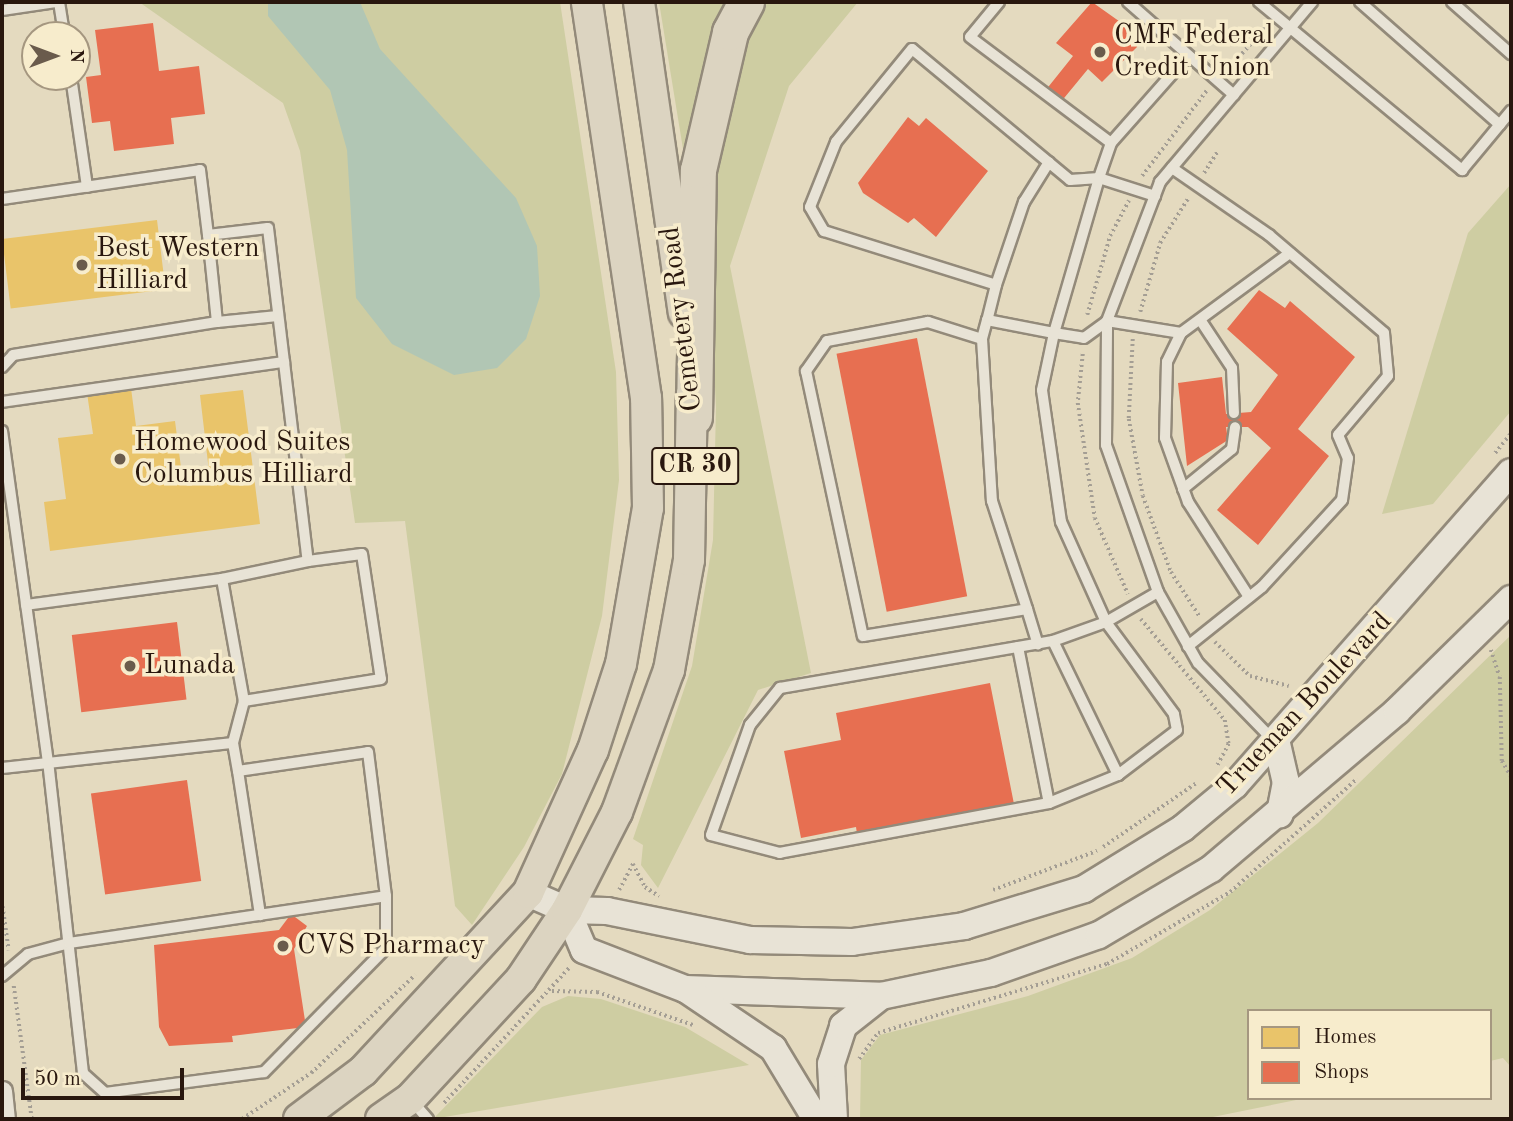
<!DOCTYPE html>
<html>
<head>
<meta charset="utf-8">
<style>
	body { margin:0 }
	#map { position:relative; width:1513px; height:1121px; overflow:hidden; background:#e4dabf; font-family:"Old Standard TT",serif }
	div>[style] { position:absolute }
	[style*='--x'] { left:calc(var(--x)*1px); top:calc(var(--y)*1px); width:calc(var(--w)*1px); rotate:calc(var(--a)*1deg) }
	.green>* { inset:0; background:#cecda2 }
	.water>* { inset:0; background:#b1c6b4 }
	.homes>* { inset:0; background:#e9c46a; transform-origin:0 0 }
	.shops>* { inset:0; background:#e76f51; transform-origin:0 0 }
	.path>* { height:3.5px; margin-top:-1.75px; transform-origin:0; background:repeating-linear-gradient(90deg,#a49e94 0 2px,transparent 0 5.5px) }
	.roads { filter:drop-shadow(2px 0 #938a7a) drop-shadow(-2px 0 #938a7a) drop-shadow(0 2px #938a7a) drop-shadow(0 -2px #938a7a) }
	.service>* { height:10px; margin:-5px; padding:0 5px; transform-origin:5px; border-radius:5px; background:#e8e3d6 }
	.minor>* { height:19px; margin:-9.5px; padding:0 9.5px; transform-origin:9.5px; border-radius:9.5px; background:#e8e3d6 }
	.secondary>* { height:26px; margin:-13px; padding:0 13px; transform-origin:13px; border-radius:13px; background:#e8e3d6 }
	.primary>* { height:30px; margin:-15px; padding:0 15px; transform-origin:15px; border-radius:15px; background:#dcd4c1 }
	.motorway>* { height:35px; margin:-17.5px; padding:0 17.5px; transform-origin:17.5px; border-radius:17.5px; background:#dcd4c1 }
	.dots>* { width:19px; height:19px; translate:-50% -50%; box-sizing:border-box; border:4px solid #f7eccc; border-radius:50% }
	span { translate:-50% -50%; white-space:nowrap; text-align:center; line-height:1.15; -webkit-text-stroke:7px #f7eccc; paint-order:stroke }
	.shield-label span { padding:2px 5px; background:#f7eccc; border:2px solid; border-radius:5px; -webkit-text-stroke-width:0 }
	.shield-label { font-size:26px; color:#29170e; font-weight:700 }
	.poi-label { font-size:28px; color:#29170e }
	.left { translate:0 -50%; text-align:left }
	.street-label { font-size:28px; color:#29170e }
	.frame { position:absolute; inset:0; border:4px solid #29170e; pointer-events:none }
	.legend { position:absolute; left:1247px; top:1009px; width:245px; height:91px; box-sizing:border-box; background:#f7eccc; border:2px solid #a59780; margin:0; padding:9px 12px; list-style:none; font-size:21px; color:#29170e }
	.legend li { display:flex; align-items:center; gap:14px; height:35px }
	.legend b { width:35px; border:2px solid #a59780 }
	.north { position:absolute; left:21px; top:21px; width:70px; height:70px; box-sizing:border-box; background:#f7eccc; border:2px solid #a59780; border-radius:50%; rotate:90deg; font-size:19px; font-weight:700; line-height:28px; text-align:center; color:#29170e }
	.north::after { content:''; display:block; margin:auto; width:24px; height:32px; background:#6a5b4c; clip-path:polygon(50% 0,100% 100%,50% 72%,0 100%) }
	.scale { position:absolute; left:21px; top:1068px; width:163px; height:32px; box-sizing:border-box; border:4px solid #29170e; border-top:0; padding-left:9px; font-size:21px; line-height:24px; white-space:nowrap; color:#29170e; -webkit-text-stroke:5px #f7eccc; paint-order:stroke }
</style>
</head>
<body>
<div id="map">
	<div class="green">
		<div style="clip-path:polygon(139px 2px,560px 2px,616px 372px,619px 480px,602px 616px,562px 774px,524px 847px,472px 925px,455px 906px,405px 521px,355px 523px,300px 151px,283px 103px)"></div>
		<div style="clip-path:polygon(659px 2px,730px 2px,689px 149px,683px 149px)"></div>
		<div style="clip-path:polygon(759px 2px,858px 2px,789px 86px,730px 266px,811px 673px,758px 690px,658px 888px,641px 865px,643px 845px,633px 839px,692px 666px,713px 540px,716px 407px,706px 209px,720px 117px)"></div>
		<div style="clip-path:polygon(1511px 184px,1511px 411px,1433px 504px,1382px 514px,1468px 233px)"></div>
		<div style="clip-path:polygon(1511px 635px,1511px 1067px,1503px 1058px,1490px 1061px,1490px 1011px,1249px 1011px,1249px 1098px,1306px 1098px,1203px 1119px,860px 1119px,861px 1060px,880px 1035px,1028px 996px,1132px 958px,1210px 910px,1318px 823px)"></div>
		<div style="clip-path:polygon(568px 996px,601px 999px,685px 1027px,749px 1065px,433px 1119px,542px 1007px)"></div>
	</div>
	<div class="water">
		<div style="clip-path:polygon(268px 2px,360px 2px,380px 49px,516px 198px,537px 246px,540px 296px,526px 339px,497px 368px,454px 375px,392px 344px,356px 298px,347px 150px,330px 90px,268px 16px)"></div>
	</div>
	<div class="homes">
		<div style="left:157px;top:220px;width:70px;height:156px;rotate:83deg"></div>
		<div style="clip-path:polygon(131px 388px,136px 426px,175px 421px,183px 483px,210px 480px,200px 395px,243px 390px,260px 524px,50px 551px,44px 502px,66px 499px,58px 438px,93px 434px,87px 393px)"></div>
	</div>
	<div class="shops">
		<div style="clip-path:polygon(1092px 2px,1140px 36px,1137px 47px,1102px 82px,1088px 69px,1060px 103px,1045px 91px,1073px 56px,1056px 43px)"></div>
		<div style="clip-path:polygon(153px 23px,159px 71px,199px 66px,205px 114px,171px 118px,174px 144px,114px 151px,110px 121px,92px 123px,86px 77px,101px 75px,95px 30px)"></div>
		<div style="clip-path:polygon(908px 117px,919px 126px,926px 118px,988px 171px,936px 237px,914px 218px,908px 223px,863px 193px,858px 183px)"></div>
		<div style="clip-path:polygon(1259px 290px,1285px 308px,1290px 301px,1355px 357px,1298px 429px,1329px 456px,1258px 545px,1217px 510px,1271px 448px,1248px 427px,1226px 427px,1228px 440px,1187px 466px,1178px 383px,1222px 377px,1226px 414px,1251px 412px,1278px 375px,1227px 329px)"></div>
		<div style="left:917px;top:338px;width:263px;height:82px;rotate:79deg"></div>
		<div style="left:177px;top:622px;width:78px;height:106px;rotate:83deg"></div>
		<div style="clip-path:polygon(990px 683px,1014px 804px,857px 834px,856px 827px,801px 838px,784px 751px,841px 740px,836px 713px)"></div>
		<div style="left:187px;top:780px;width:102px;height:97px;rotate:82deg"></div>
		<div style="clip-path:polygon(291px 914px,307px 926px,294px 949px,306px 1027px,232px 1036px,233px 1042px,169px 1046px,159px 1027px,154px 945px,279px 930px)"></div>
	</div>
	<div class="path">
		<div style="--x:1227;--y:70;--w:58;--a:-47.8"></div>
		<div style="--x:1204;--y:173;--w:26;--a:-58"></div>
		<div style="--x:1142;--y:176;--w:108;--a:-52.9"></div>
		<div style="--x:1140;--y:312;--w:72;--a:-73.8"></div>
		<div style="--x:1160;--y:243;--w:54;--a:-57.8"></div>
		<div style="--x:1087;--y:315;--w:82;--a:-73.8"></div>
		<div style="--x:1110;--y:236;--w:40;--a:-62"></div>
		<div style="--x:1133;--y:339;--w:80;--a:92.9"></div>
		<div style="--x:1129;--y:419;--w:78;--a:79.7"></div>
		<div style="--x:1143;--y:496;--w:81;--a:69.8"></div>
		<div style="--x:1171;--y:572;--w:54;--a:57.2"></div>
		<div style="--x:1083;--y:354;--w:49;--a:95.8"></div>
		<div style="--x:1078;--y:403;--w:116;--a:81.6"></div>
		<div style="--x:1095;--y:518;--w:83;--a:66.5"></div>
		<div style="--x:1495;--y:453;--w:26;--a:-51"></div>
		<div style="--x:1141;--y:619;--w:131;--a:50.3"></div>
		<div style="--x:1225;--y:720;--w:24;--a:81"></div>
		<div style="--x:1229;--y:744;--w:26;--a:118"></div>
		<div style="--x:1215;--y:642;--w:49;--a:44.2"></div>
		<div style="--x:1250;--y:676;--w:40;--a:14.4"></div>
		<div style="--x:1491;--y:650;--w:28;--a:72"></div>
		<div style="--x:1500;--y:677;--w:84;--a:88.6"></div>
		<div style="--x:1502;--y:761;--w:17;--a:59"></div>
		<div style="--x:1103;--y:847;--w:112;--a:-34.4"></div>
		<div style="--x:619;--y:890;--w:30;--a:-62"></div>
		<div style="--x:633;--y:864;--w:26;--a:62"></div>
		<div style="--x:645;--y:887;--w:17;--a:33"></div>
		<div style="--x:993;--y:890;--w:111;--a:-20.6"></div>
		<div style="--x:2;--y:901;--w:50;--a:82"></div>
		<div style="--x:14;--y:986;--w:134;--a:82.3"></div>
		<div style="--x:552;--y:991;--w:45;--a:1.3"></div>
		<div style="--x:597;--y:992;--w:102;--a:19"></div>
		<div style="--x:859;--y:1059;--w:32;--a:-54"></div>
		<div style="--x:878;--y:1033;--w:239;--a:-16.8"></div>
		<div style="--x:1107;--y:964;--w:143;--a:-30.3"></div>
		<div style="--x:1230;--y:892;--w:170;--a:-41.7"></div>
		<div style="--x:444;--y:1103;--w:185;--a:-47.2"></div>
		<div style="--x:242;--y:1119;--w:83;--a:-33.7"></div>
		<div style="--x:311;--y:1073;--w:143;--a:-43.3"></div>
	</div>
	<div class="roads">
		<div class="service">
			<div style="--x:59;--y:2;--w:33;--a:81"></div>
			<div style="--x:999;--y:2;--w:45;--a:129.6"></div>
			<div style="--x:970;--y:37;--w:176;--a:36.9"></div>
			<div style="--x:1111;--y:143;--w:37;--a:109"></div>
			<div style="--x:1099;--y:178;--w:59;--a:17.8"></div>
			<div style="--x:1128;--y:2;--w:141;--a:41.3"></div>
			<div style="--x:1259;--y:2;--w:264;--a:39.6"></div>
			<div style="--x:1462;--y:170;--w:77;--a:-50.3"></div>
			<div style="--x:1360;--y:2;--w:186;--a:41.3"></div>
			<div style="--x:1452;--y:2;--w:79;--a:41.4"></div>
			<div style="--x:2;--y:10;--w:56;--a:-8.3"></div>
			<div style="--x:71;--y:77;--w:111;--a:81.7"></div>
			<div style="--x:1111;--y:143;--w:116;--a:-48.5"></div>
			<div style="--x:1172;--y:168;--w:118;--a:34.6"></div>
			<div style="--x:1269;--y:235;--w:151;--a:40.4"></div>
			<div style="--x:1384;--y:333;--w:43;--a:84.7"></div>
			<div style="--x:1388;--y:376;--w:77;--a:130.3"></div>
			<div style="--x:1338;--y:435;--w:25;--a:67"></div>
			<div style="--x:1348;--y:458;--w:42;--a:98.1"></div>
			<div style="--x:1342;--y:500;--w:118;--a:132.6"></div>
			<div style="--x:1262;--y:587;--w:95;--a:141.4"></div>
			<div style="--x:2;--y:199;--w:200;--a:-8.3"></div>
			<div style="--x:200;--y:170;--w:65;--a:83"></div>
			<div style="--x:996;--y:285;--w:88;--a:-71.4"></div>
			<div style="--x:1024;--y:202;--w:47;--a:-58"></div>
			<div style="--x:987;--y:320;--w:68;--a:11"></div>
			<div style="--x:1054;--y:333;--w:161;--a:-73.8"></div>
			<div style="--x:1099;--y:178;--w:29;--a:176"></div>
			<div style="--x:1070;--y:180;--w:205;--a:-140.3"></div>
			<div style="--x:912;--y:49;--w:120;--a:129.3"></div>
			<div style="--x:836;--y:142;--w:70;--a:111.8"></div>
			<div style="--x:810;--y:207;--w:28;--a:60"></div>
			<div style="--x:824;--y:231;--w:180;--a:17.4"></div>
			<div style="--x:996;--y:285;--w:36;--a:104"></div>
			<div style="--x:987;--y:320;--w:20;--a:105"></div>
			<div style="--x:982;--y:339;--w:57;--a:-162.5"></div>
			<div style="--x:928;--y:322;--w:103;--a:169.3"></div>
			<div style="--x:827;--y:341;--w:37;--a:125"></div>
			<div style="--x:806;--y:371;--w:271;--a:77.9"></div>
			<div style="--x:863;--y:636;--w:166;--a:-9.3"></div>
			<div style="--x:1027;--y:609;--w:37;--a:73"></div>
			<div style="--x:1201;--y:321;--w:56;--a:56.6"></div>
			<div style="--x:1232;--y:368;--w:45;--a:87.5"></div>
			<div style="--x:217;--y:322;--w:61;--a:-5.6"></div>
			<div style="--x:1181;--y:333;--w:135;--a:-36.3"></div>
			<div style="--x:982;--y:339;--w:162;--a:86.5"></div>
			<div style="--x:992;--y:501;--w:114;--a:72"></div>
			<div style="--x:2;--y:367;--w:16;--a:-47"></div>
			<div style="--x:13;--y:355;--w:207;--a:-9.2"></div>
			<div style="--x:217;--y:322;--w:87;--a:-95.9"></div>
			<div style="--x:208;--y:235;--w:60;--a:-6.7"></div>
			<div style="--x:268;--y:228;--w:335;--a:83.2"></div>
			<div style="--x:308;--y:561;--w:54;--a:-7.4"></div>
			<div style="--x:362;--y:554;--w:126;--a:81.4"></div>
			<div style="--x:381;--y:679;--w:139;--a:170.9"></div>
			<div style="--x:244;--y:701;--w:43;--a:104.7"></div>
			<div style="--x:233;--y:743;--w:28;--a:80"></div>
			<div style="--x:238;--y:771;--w:131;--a:-8.3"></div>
			<div style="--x:368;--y:752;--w:145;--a:82.9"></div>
			<div style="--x:386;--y:896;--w:52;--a:90"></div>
			<div style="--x:386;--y:948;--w:174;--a:134.5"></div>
			<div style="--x:264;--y:1072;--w:160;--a:172.5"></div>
			<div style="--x:105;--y:1093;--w:30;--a:-138"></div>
			<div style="--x:83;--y:1073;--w:312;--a:-96.4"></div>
			<div style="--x:48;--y:763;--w:186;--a:-6.2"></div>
			<div style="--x:2;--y:402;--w:285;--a:-8.1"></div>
			<div style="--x:2;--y:431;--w:335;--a:82.1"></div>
			<div style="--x:48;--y:763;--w:46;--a:173.8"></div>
			<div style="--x:1183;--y:489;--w:63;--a:-39.2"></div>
			<div style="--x:1232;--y:449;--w:22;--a:-82"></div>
			<div style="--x:222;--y:579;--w:88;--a:-11.8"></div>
			<div style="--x:26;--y:605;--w:198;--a:-7.6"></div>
			<div style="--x:222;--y:579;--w:124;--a:79.8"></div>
			<div style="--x:1053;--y:641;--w:149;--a:64.1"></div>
			<div style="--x:1018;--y:647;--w:159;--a:78.8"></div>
			<div style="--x:1049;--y:803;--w:274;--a:169.5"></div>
			<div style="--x:780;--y:853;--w:71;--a:-165.4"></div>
			<div style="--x:711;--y:835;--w:117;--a:-70.5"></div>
			<div style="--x:750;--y:725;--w:48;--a:-51"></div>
			<div style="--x:780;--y:688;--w:277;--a:-9.8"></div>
			<div style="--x:1053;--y:641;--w:56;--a:-19.7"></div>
			<div style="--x:1106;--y:622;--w:60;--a:-30"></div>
			<div style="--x:1273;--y:740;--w:107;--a:-134.2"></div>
			<div style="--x:1198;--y:663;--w:81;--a:-119.4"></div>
			<div style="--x:1158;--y:592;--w:156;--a:-109.5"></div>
			<div style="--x:1106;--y:445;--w:124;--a:-89.5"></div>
			<div style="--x:1107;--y:321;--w:149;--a:-69.1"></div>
			<div style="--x:1160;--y:182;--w:236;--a:-49.8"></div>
			<div style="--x:238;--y:771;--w:146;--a:81.3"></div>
			<div style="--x:1049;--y:803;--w:74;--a:-22.1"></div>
			<div style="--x:1118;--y:775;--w:74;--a:-37.3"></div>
			<div style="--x:1177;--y:730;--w:16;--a:-101"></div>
			<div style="--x:1174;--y:714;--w:114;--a:-126.5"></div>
			<div style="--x:1106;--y:622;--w:110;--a:-114.2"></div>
			<div style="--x:1061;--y:522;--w:133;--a:-98.2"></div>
			<div style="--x:1042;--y:390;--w:58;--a:-78.1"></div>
			<div style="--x:1054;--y:333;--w:30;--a:9"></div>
			<div style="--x:1084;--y:338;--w:29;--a:-36"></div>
			<div style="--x:1107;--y:321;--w:75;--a:9.2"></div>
			<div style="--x:1181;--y:333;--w:32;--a:116"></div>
			<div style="--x:1167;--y:362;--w:76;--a:91.5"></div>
			<div style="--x:1165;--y:438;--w:68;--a:70.2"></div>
			<div style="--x:1188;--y:502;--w:113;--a:57.3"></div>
			<div style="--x:2;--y:976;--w:34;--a:-40"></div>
			<div style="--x:28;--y:954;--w:42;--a:-15"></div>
			<div style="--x:69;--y:943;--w:320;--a:-8.4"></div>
			<div style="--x:413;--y:1102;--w:23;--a:49"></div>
		</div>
		<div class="minor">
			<div style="--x:2;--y:1091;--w:28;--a:84"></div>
		</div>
		<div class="secondary">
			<div style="--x:1277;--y:744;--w:39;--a:77"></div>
			<div style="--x:1286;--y:782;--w:33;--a:101"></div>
			<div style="--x:528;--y:893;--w:43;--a:23.6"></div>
			<div style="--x:567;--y:910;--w:40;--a:1.4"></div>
			<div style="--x:607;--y:911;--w:146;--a:11.5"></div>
			<div style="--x:750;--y:940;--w:102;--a:1.1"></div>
			<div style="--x:852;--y:942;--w:113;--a:-8.1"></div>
			<div style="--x:964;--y:926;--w:126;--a:-17.1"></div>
			<div style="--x:1084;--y:889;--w:116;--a:-31.6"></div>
			<div style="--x:1183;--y:828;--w:67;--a:-39.6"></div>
			<div style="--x:1235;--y:785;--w:417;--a:-48.6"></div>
			<div style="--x:567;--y:910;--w:43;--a:67"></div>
			<div style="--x:584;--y:950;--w:108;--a:21.1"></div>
			<div style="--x:685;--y:989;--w:196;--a:2"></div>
			<div style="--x:881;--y:996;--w:112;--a:-11.8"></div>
			<div style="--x:991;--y:973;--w:114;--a:-19.4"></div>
			<div style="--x:1099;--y:935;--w:130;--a:-30.5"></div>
			<div style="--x:1211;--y:869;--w:244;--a:-40.3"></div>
			<div style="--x:1397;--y:711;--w:160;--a:-44.5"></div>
			<div style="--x:687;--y:990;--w:104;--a:34"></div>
			<div style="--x:773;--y:1048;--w:83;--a:58.8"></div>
			<div style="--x:834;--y:1119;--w:55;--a:-93.1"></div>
			<div style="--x:831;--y:1064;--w:40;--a:-72"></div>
			<div style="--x:843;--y:1026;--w:48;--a:-38.3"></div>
		</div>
		<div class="primary">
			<div style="--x:639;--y:2;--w:314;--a:81.8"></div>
			<div style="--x:299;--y:1119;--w:80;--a:-36.9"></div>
			<div style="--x:363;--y:1071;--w:243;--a:-47.2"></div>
			<div style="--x:528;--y:893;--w:157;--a:-65.6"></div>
			<div style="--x:593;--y:750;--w:90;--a:-72"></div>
			<div style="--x:621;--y:664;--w:158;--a:-80.2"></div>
			<div style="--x:648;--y:508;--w:110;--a:-91"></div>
			<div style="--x:646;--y:398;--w:400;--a:-98.5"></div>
			<div style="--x:381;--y:1119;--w:35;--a:-35"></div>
			<div style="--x:410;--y:1099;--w:163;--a:-47.2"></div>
			<div style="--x:521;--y:979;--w:83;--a:-56.3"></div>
			<div style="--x:567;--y:910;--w:110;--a:-63"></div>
			<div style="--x:617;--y:812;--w:151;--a:-69.9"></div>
			<div style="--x:669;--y:670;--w:112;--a:-79.7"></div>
			<div style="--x:689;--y:560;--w:166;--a:-89"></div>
		</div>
		<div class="motorway">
			<div style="--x:694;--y:417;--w:247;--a:-89.1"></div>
			<div style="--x:698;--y:170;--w:142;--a:-76.9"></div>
			<div style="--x:730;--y:32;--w:34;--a:-62"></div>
		</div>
	</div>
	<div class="dots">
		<div style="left:1100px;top:52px;background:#6a5b4c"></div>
		<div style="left:82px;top:265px;background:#6a5b4c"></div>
		<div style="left:120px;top:459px;background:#6a5b4c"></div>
		<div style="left:130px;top:666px;background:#6a5b4c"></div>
		<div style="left:283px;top:946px;background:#6a5b4c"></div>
	</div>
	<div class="shield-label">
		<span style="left:695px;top:466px">CR 30</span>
	</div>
	<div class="poi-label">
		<span class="left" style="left:1114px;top:52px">CMF Federal<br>Credit Union</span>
		<span class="left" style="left:96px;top:265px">Best Western<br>Hilliard</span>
		<span class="left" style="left:134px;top:459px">Homewood Suites<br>Columbus Hilliard</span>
		<span class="left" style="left:144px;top:666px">Lunada</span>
		<span class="left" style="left:297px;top:946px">CVS Pharmacy</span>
	</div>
	<div class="street-label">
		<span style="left:682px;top:319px;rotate:-97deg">Cemetery Road</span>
		<span style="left:1305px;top:705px;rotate:-47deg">Trueman Boulevard</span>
	</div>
	<div class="frame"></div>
	<ul class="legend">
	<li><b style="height:19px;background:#e9c46a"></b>Homes</li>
	<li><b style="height:19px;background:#e76f51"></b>Shops</li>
	</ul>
	<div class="north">N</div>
	<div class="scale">50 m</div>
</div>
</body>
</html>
